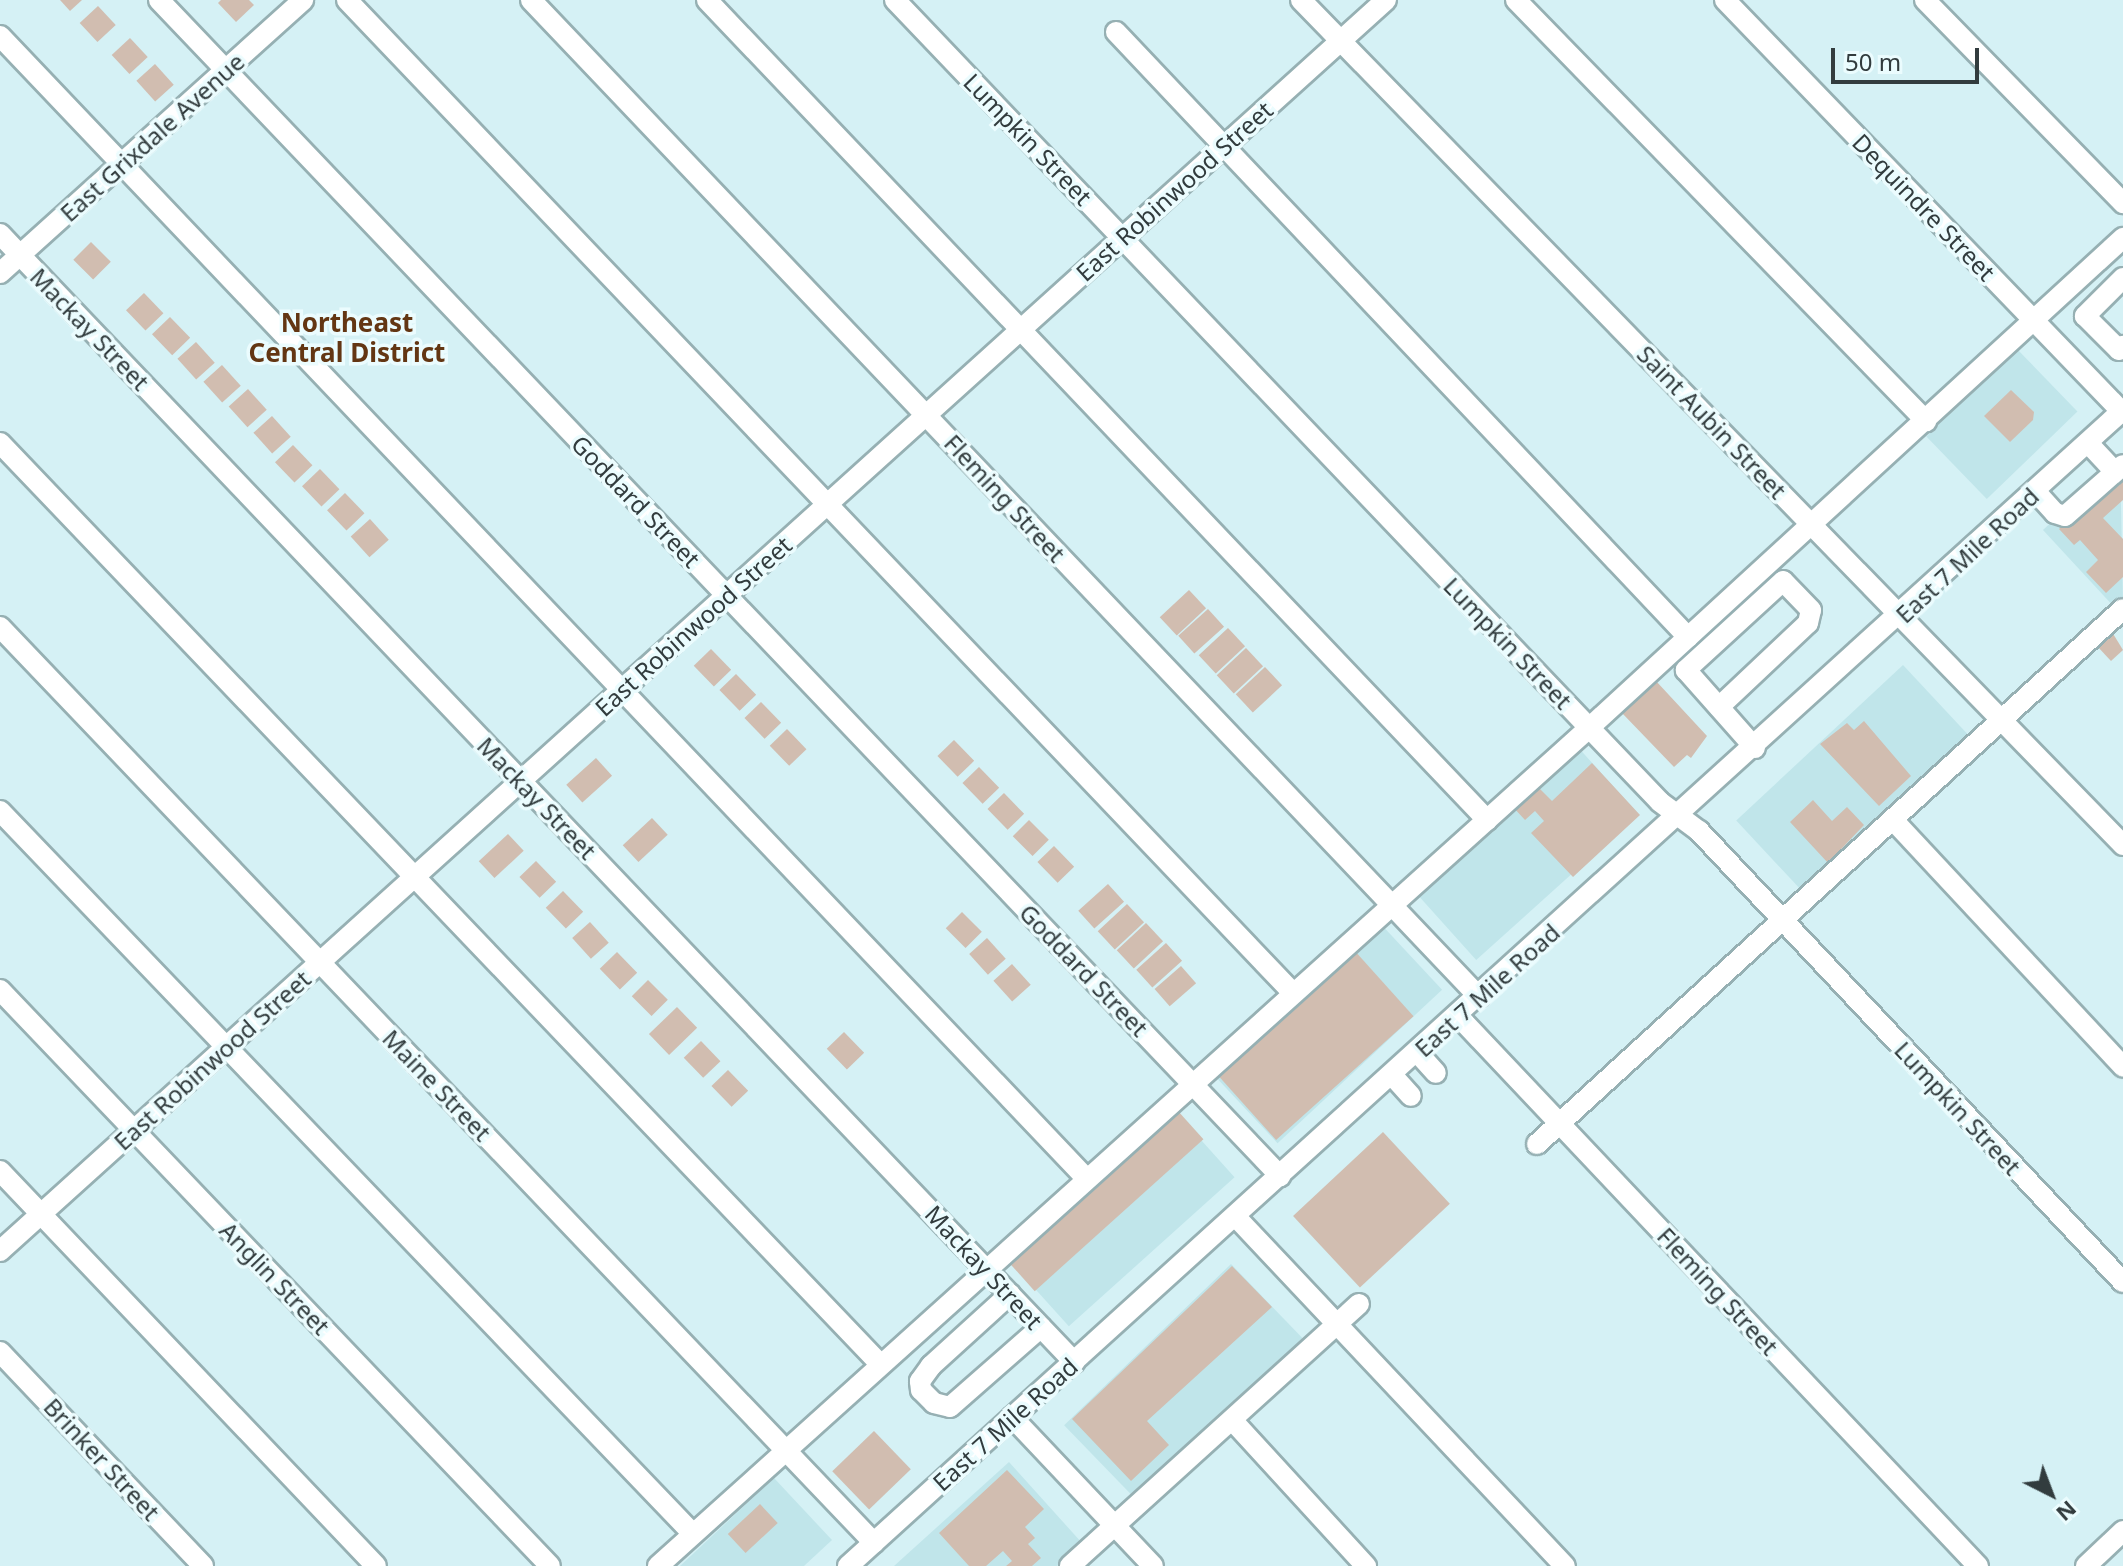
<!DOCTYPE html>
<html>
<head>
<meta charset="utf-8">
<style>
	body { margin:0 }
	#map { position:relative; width:2123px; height:1566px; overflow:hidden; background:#d5f1f5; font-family:"Noto Sans",sans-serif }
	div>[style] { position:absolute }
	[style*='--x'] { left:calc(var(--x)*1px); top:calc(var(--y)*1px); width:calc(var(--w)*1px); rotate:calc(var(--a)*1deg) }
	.built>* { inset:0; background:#c0e5ea; transform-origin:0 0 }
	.building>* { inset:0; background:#d1bdb0; transform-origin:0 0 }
	.roads { filter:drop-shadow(2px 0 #96b0b3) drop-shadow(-2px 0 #96b0b3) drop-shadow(0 2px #96b0b3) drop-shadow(0 -2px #96b0b3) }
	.minor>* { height:20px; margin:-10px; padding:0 10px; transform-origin:10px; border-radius:10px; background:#fff }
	span { translate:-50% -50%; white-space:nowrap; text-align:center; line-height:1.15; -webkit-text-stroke:7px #ebfcfe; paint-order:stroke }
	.street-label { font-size:24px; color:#323c3e }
	.neighbourhood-label { font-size:26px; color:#633613; font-weight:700 }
	.north { position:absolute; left:2011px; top:1454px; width:80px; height:80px; -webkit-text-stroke:6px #ebfcfe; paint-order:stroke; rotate:138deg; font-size:22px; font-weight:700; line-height:32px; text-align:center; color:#323c3e }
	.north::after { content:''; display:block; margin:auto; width:28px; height:36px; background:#323c3e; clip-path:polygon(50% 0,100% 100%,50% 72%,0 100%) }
	.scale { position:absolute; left:1831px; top:48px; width:148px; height:36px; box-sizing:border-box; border:4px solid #323c3e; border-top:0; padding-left:10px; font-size:24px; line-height:28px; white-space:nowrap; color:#323c3e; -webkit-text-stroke:6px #ebfcfe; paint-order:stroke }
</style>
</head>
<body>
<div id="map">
	<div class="built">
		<div style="left:2017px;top:349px;width:87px;height:126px;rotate:46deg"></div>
		<div style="clip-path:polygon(2120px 458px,2123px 602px,2116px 609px,2043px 530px)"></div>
		<div style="left:1903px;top:665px;width:102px;height:228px;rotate:47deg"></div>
		<div style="left:1576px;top:745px;width:93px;height:218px;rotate:48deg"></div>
		<div style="left:1378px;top:921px;width:94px;height:225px;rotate:47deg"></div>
		<div style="left:1175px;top:1111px;width:89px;height:223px;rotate:48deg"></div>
		<div style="left:1231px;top:1264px;width:108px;height:232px;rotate:46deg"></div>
		<div style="clip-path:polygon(1009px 1462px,1082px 1543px,1057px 1566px,894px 1566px)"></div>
		<div style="clip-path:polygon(774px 1478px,832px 1540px,804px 1566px,680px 1566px)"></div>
	</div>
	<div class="building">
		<div style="clip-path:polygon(60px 0,82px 0,70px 11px)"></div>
		<div style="clip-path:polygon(221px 0,249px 0,254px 5px,236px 22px,218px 3px)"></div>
		<div style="left:98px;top:6px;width:26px;height:25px;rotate:47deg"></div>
		<div style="left:130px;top:38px;width:26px;height:25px;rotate:47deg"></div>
		<div style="left:155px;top:64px;width:28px;height:25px;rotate:48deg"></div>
		<div style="left:91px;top:242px;width:28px;height:25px;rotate:45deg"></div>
		<div style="left:144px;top:293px;width:28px;height:25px;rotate:46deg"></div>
		<div style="left:170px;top:317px;width:29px;height:25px;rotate:46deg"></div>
		<div style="left:196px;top:342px;width:28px;height:25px;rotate:48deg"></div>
		<div style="left:222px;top:365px;width:28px;height:25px;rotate:48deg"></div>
		<div style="left:248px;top:389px;width:28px;height:26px;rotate:48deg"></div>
		<div style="clip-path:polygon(2011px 390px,2034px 412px,2033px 420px,2010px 442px,1984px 416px)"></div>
		<div style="left:272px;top:416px;width:28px;height:25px;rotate:48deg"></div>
		<div style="left:293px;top:445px;width:28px;height:25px;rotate:46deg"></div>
		<div style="left:320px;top:469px;width:28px;height:25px;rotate:46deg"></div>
		<div style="clip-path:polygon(2123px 469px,2123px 500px,2103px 518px,2123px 539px,2123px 577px,2106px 593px,2086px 572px,2098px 560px,2080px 540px,2074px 545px,2059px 529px)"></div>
		<div style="left:345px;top:493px;width:28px;height:25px;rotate:46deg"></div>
		<div style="left:370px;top:519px;width:28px;height:26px;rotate:48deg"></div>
		<div style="left:1189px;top:590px;width:25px;height:40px;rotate:47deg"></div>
		<div style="left:1208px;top:609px;width:24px;height:40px;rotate:48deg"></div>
		<div style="left:1228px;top:628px;width:25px;height:40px;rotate:47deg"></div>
		<div style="clip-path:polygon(2112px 632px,2123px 650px,2111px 661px,2097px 646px)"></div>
		<div style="left:1246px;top:648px;width:25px;height:40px;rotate:47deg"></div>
		<div style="left:711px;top:649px;width:29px;height:24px;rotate:46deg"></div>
		<div style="left:1265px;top:667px;width:25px;height:40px;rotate:47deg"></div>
		<div style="left:736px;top:674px;width:29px;height:23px;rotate:46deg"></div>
		<div style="clip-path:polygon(1656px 681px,1707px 736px,1691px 758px,1687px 755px,1674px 767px,1622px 713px)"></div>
		<div style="left:761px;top:702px;width:29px;height:23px;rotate:46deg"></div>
		<div style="clip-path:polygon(1864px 721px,1911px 776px,1879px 806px,1820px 744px,1847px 723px,1854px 730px)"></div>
		<div style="left:787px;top:729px;width:28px;height:24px;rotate:46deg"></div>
		<div style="left:954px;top:740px;width:29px;height:23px;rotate:46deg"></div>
		<div style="left:596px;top:758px;width:24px;height:40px;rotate:48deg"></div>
		<div style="clip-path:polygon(1592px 763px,1640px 815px,1573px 877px,1531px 833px,1544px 821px,1535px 811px,1525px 820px,1513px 807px,1536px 785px,1552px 801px)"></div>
		<div style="left:979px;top:767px;width:29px;height:23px;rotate:46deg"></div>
		<div style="left:1004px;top:793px;width:29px;height:23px;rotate:46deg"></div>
		<div style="clip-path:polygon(1813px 800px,1832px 821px,1847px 807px,1864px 825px,1828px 863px,1790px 822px)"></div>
		<div style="left:652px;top:818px;width:23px;height:40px;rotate:47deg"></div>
		<div style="left:1029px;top:820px;width:28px;height:23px;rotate:45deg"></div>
		<div style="left:508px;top:834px;width:23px;height:40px;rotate:47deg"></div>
		<div style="left:1054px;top:846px;width:29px;height:23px;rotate:46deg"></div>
		<div style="left:536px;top:861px;width:29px;height:23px;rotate:46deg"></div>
		<div style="left:1108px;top:884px;width:24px;height:40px;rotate:48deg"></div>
		<div style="left:563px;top:891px;width:29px;height:24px;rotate:46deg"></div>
		<div style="left:1127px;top:904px;width:25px;height:40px;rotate:47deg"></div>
		<div style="left:962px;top:912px;width:28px;height:23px;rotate:45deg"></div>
		<div style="left:590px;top:922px;width:28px;height:24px;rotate:48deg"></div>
		<div style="left:1146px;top:923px;width:25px;height:40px;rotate:47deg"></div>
		<div style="left:987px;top:938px;width:28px;height:24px;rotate:48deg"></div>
		<div style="left:1166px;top:943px;width:24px;height:40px;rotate:48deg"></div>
		<div style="left:1354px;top:950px;width:89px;height:185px;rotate:48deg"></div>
		<div style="left:617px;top:952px;width:29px;height:24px;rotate:46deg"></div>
		<div style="left:1012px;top:964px;width:28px;height:25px;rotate:48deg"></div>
		<div style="left:1181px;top:966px;width:23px;height:35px;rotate:49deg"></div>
		<div style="left:648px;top:980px;width:28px;height:23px;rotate:45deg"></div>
		<div style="left:677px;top:1007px;width:29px;height:39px;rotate:46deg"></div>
		<div style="left:844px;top:1032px;width:29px;height:24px;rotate:46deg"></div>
		<div style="left:701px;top:1041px;width:28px;height:24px;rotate:46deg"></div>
		<div style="left:728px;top:1070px;width:29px;height:23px;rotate:46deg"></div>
		<div style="left:1178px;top:1111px;width:38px;height:227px;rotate:48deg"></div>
		<div style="left:1383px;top:1132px;width:98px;height:123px;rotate:47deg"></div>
		<div style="clip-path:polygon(1232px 1266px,1272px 1307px,1147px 1421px,1169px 1445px,1131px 1481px,1072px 1419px)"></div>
		<div style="left:874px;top:1431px;width:53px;height:58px;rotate:46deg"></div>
		<div style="clip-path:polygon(1007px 1470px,1044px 1509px,1025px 1527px,1035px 1538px,1028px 1544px,1041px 1558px,1032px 1566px,1006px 1566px,1012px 1561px,1003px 1551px,986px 1566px,969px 1566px,939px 1533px)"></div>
		<div style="left:760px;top:1504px;width:26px;height:44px;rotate:47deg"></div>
	</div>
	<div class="roads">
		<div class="minor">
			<div style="--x:159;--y:0;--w:1625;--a:46.37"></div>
			<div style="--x:347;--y:0;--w:1371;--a:46.39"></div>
			<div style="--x:531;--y:0;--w:1376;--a:46.44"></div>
			<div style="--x:707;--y:0;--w:1132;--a:46.43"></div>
			<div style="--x:895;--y:0;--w:1108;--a:46.35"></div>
			<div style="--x:1660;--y:802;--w:49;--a:36.6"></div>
			<div style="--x:1699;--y:831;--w:619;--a:46.77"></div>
			<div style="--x:1301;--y:0;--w:1179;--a:45.79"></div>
			<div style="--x:1516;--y:0;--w:588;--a:45.76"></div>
			<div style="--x:1725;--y:0;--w:574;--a:46.06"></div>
			<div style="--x:1925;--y:0;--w:284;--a:45.7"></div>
			<div style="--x:1116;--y:32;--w:833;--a:46.61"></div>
			<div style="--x:0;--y:36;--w:1577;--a:46.44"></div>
			<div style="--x:0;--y:234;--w:1558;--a:46.4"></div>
			<div style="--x:0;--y:273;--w:408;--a:-42"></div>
			<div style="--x:2123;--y:278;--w:54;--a:135"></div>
			<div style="--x:2085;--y:316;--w:48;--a:45"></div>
			<div style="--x:2119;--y:350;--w:6;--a:-45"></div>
			<div style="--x:0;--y:443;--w:1274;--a:46.3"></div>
			<div style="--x:2088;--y:443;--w:38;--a:47"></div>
			<div style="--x:2036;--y:492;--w:28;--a:48"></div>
			<div style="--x:2055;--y:513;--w:10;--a:17"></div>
			<div style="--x:2065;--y:516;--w:77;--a:-41.3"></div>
			<div style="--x:0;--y:627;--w:1266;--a:46.34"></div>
			<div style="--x:1719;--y:707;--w:122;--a:-43.3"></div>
			<div style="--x:1808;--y:623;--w:13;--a:-77"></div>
			<div style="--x:1811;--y:610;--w:40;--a:-134"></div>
			<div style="--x:1783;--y:581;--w:132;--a:137.5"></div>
			<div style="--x:1686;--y:670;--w:104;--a:48.5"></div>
			<div style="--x:0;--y:811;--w:1001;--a:46.21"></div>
			<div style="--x:1894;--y:821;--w:336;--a:47"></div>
			<div style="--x:0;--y:990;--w:796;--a:46.32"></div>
			<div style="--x:1458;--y:1016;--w:757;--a:46.61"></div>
			<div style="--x:1417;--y:1052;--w:28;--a:48"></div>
			<div style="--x:1392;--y:1075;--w:28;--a:48"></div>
			<div style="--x:1537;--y:1144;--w:793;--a:-42.4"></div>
			<div style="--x:0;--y:1171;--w:545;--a:46.41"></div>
			<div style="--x:1235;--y:1216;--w:481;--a:46.7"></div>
			<div style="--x:0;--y:1251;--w:1867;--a:-42.07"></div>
			<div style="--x:1010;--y:1294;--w:107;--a:137.7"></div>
			<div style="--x:931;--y:1366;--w:19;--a:126"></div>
			<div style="--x:920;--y:1381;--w:9;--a:84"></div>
			<div style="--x:921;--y:1390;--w:18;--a:45"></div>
			<div style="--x:934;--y:1403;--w:16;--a:14"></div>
			<div style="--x:950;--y:1407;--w:121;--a:-41.3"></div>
			<div style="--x:0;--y:1352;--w:295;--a:46.5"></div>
			<div style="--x:1012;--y:1417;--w:205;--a:46.6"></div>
			<div style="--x:1233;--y:1421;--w:197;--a:47.5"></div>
			<div style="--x:658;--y:1566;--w:1253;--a:-41.99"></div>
			<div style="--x:1589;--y:728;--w:725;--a:-42.54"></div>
			<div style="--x:848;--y:1566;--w:1721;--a:-42.2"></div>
			<div style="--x:1070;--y:1566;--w:390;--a:-42.2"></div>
			<div style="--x:2086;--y:1566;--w:51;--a:-43.4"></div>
		</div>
	</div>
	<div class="street-label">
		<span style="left:152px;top:137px;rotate:-42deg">East Grixdale Avenue</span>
		<span style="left:1028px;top:139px;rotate:46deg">Lumpkin Street</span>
		<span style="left:1174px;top:191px;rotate:-42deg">East Robinwood Street</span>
		<span style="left:1924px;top:207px;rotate:46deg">Dequindre Street</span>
		<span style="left:90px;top:329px;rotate:46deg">Mackay Street</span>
		<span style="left:1712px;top:422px;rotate:46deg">Saint Aubin Street</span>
		<span style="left:1005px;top:498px;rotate:47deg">Fleming Street</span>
		<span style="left:636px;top:501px;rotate:46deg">Goddard Street</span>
		<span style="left:1967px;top:555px;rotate:-43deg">East 7 Mile Road</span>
		<span style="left:693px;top:626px;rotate:-42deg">East Robinwood Street</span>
		<span style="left:1508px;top:643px;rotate:46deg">Lumpkin Street</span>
		<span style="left:537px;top:798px;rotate:46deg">Mackay Street</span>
		<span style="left:1084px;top:970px;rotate:46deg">Goddard Street</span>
		<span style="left:1487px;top:990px;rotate:-42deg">East 7 Mile Road</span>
		<span style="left:212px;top:1060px;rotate:-42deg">East Robinwood Street</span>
		<span style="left:437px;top:1085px;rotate:46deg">Maine Street</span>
		<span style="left:1958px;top:1108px;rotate:47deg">Lumpkin Street</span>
		<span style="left:984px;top:1267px;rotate:47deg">Mackay Street</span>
		<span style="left:275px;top:1278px;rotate:46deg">Anglin Street</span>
		<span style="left:1718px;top:1291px;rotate:47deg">Fleming Street</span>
		<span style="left:1005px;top:1424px;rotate:-42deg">East 7 Mile Road</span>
		<span style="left:102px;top:1459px;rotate:47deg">Brinker Street</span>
	</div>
	<div class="neighbourhood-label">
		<span style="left:347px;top:338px">Northeast<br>Central District</span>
	</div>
	<div class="north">N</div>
	<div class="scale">50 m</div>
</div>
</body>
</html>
